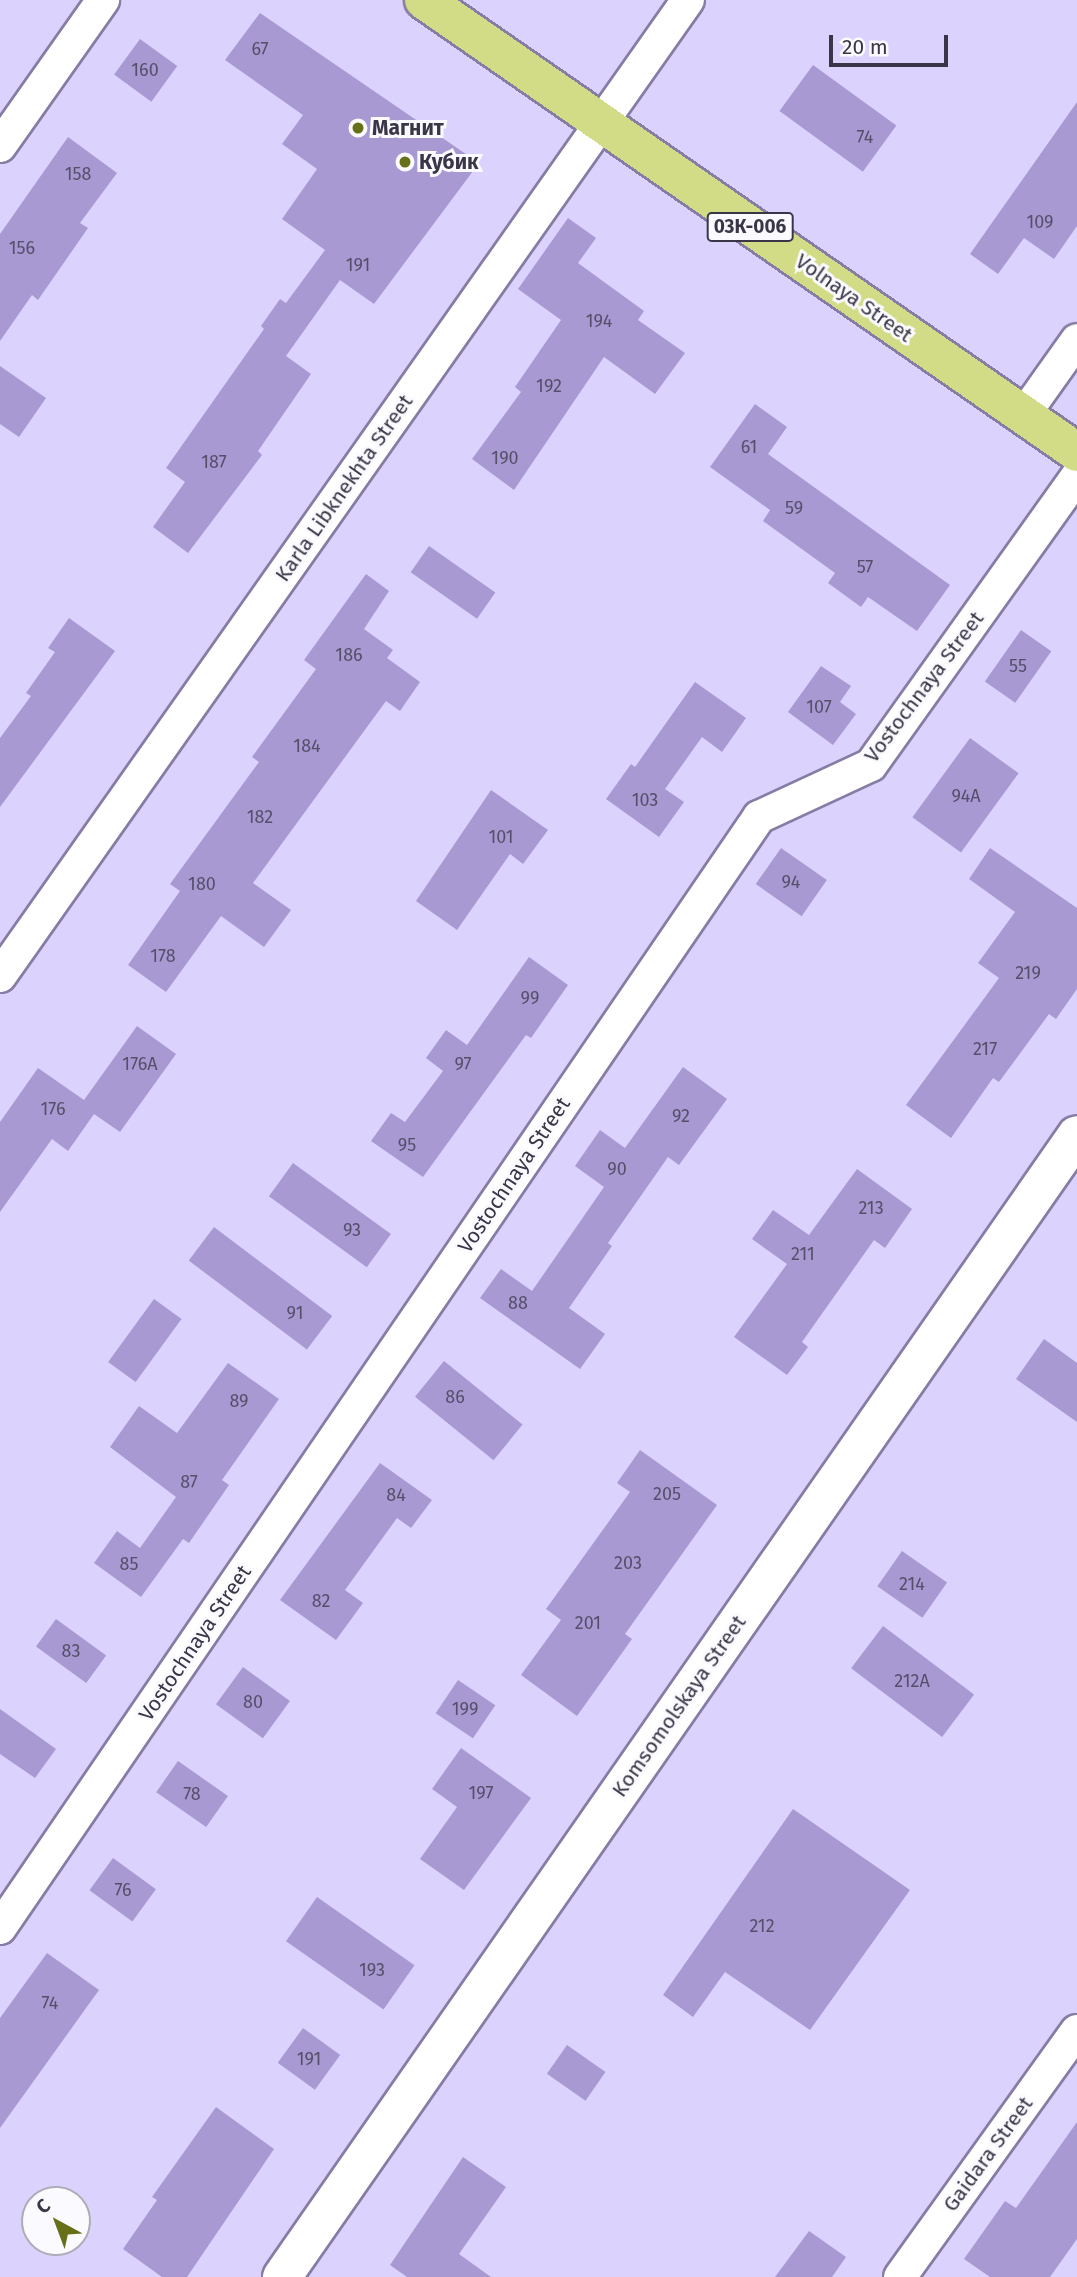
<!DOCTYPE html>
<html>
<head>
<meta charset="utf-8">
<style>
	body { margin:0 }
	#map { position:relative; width:1077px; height:2277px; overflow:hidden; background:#dcd2fe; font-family:"Fira Sans",sans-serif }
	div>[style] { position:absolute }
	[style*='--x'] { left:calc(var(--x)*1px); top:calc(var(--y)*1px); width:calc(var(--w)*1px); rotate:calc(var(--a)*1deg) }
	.building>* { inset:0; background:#a899d3; transform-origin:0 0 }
	.roads { filter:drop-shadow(2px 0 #867ca4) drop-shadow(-2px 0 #867ca4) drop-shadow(0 2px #867ca4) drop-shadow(0 -2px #867ca4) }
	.street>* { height:32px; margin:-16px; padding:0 16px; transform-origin:16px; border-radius:16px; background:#fff }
	.secondary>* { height:38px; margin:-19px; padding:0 19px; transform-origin:19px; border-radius:19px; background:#fff }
	.primary>* { height:38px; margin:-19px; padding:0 19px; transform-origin:19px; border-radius:19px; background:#d2db86 }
	.dots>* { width:19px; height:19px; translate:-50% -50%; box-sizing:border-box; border:4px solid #fbfaff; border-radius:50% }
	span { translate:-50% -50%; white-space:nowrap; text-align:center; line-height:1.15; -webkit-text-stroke:6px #fbfaff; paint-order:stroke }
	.number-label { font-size:18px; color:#564f6a }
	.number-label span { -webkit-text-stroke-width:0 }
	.shield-label span { padding:2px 5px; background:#fbfaff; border:2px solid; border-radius:5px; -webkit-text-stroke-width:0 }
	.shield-label { font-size:19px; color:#3a3647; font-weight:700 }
	.poi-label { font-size:21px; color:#3a3647; font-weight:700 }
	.left { translate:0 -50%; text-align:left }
	.street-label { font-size:21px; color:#3a3647 }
	.north { position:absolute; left:21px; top:2186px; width:70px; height:70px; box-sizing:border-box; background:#fbfaff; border:2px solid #aeacb5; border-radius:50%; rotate:319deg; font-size:19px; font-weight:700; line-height:28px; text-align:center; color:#3a3647 }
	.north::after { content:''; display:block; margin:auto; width:24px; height:32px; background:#677019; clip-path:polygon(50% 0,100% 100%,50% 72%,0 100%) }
	.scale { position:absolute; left:829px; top:35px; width:119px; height:32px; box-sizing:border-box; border:4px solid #3a3647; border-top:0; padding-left:9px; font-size:21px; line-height:24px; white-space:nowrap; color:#3a3647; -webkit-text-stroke:5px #fbfaff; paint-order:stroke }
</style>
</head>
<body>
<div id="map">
	<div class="building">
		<div style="clip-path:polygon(260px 13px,479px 163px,374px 304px,340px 280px,286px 356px,311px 374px,258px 451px,262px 455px,188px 553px,153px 527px,185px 482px,166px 468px,264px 329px,261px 326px,280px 299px,286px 303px,325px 250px,282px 219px,317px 169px,282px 144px,303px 115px,225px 60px)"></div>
		<div style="left:140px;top:39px;width:46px;height:44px;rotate:36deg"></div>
		<div style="left:813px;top:65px;width:103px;height:57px;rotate:36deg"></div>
		<div style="clip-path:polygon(1077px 102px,1077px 226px,1054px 259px,1024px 238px,998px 274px,970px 254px)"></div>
		<div style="clip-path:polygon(68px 137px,117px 173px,80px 223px,88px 228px,38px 300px,32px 295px,0 341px,0 234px)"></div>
		<div style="clip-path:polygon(568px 218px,596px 238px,578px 263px,644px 311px,638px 320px,685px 353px,655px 394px,604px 357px,514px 490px,472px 459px,521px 392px,515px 387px,561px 320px,518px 289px)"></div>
		<div style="clip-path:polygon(0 366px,46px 398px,19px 437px,0 424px)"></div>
		<div style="clip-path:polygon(755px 404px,787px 427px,768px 454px,950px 585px,917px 631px,868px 597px,861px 607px,828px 583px,835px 573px,763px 521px,770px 510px,710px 467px)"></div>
		<div style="left:429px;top:546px;width:81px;height:32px;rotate:35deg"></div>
		<div style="clip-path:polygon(366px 574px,389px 591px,364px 629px,393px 650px,387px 658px,420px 682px,400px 711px,386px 701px,253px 883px,291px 910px,264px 947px,221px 916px,166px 992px,128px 965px,180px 891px,170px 884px,259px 762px,252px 757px,316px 669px,304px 660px)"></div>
		<div style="clip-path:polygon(69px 618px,115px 651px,0 807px,0 738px,31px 696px,26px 693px,55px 652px,48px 648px)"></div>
		<div style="left:1021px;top:630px;width:37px;height:63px;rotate:35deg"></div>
		<div style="clip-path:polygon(821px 666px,851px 686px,840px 702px,856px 714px,833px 745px,788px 712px)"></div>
		<div style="clip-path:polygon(695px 682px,746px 718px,722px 752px,702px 737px,665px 789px,684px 802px,659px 837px,606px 799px,631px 764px,635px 767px)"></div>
		<div style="left:970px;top:738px;width:60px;height:98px;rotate:36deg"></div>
		<div style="clip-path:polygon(491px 790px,548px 830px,523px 864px,510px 854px,457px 930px,416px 901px)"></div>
		<div style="left:781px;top:848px;width:56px;height:44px;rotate:35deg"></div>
		<div style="clip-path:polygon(990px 848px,1077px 908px,1077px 989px,1056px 1019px,1049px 1014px,999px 1082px,993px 1078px,951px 1138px,906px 1105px,999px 978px,978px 963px,1015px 912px,969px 879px)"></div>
		<div style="clip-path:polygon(529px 957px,568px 985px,531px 1038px,526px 1035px,423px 1177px,371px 1141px,391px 1113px,405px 1122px,443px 1071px,426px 1058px,446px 1030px,467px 1045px)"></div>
		<div style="clip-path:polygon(137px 1026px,176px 1054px,120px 1132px,94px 1114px,68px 1151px,52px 1139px,0 1212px,0 1122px,38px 1068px,84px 1100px)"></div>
		<div style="clip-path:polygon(683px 1067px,727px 1099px,679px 1165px,668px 1157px,608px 1243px,612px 1246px,569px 1308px,605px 1334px,580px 1369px,480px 1298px,501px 1269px,532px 1291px,604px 1187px,575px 1166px,600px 1130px,625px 1148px)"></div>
		<div style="left:293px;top:1163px;width:121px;height:41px;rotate:36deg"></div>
		<div style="clip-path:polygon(857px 1169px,912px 1209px,885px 1248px,874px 1240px,802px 1342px,808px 1347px,787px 1375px,734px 1337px,787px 1264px,752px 1239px,773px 1210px,809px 1235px)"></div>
		<div style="left:214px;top:1227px;width:148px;height:42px;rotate:37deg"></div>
		<div style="left:154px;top:1299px;width:34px;height:78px;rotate:36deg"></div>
		<div style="clip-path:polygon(1044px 1339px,1077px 1363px,1077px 1422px,1016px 1379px)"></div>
		<div style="left:444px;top:1361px;width:101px;height:46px;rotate:39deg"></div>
		<div style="clip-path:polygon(228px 1363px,279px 1399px,222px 1480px,229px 1485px,189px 1543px,183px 1539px,141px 1597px,94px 1563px,117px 1531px,140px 1548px,176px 1497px,110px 1447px,139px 1406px,177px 1433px)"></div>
		<div style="clip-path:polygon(640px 1450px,717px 1505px,625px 1634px,632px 1639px,577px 1716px,521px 1675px,561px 1620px,546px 1609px,630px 1492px,617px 1483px)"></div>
		<div style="clip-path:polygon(380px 1463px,432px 1500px,411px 1528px,397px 1518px,345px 1590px,363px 1603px,336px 1640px,280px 1600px)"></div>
		<div style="left:902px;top:1551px;width:55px;height:43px;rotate:35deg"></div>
		<div style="left:56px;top:1619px;width:62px;height:34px;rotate:36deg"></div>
		<div style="left:883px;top:1626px;width:114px;height:53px;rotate:37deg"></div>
		<div style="left:243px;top:1667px;width:58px;height:46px;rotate:36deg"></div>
		<div style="left:458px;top:1680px;width:45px;height:40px;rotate:34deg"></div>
		<div style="clip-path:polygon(0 1709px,56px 1749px,35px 1778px,0 1754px)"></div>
		<div style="clip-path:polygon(461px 1748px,531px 1798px,464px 1890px,420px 1859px,457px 1807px,432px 1789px)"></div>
		<div style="left:178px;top:1761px;width:61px;height:38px;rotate:35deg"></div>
		<div style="clip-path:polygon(793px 1809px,910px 1890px,810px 2030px,725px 1972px,693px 2017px,663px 1995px)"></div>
		<div style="left:113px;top:1858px;width:53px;height:40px;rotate:36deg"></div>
		<div style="left:317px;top:1897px;width:119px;height:54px;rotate:35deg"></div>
		<div style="clip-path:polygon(47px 1953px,99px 1990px,0 2128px,0 2018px)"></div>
		<div style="left:303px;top:2028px;width:46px;height:43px;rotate:36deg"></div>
		<div style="left:567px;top:2045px;width:47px;height:35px;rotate:35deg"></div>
		<div style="clip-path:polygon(216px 2107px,274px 2149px,187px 2277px,162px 2277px,123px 2249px,157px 2200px,152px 2197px)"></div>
		<div style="clip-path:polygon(1077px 2122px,1077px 2239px,1050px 2277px,990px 2277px,964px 2259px,1005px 2201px,1016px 2208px)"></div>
		<div style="clip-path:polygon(463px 2157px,506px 2187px,459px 2254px,491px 2277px,407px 2277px,390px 2265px)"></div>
		<div style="clip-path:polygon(809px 2231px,846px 2257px,832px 2277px,775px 2277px)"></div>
	</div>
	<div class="roads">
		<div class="street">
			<div style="--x:0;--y:146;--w:179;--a:-54.8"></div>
			<div style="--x:1023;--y:416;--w:93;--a:-54.6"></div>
			<div style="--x:0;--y:976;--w:1194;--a:-54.82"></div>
			<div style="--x:0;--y:1928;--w:1346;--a:-55.66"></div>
			<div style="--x:759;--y:817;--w:123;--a:-24.9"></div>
			<div style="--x:871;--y:765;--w:355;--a:-54.5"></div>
			<div style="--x:900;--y:2277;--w:303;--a:-54.3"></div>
		</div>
		<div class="secondary">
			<div style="--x:282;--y:2277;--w:1391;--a:-55.16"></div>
		</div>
		<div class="primary">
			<div style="--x:424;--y:0;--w:794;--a:34.69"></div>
		</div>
	</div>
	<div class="dots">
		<div style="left:358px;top:128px;background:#677019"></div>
		<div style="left:405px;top:162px;background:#677019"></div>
	</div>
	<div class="number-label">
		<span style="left:260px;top:49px">67</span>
		<span style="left:145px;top:70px">160</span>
		<span style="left:865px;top:137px">74</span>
		<span style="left:78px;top:174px">158</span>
		<span style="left:1040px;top:222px">109</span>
		<span style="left:22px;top:248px">156</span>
		<span style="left:358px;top:265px">191</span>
		<span style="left:599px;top:321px">194</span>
		<span style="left:549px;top:386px">192</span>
		<span style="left:749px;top:447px">61</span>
		<span style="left:505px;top:458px">190</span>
		<span style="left:214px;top:462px">187</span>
		<span style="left:794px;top:508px">59</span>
		<span style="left:865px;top:567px">57</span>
		<span style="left:349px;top:655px">186</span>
		<span style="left:1018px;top:666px">55</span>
		<span style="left:819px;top:707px">107</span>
		<span style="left:307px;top:746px">184</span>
		<span style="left:966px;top:796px">94А</span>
		<span style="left:645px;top:800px">103</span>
		<span style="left:260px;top:817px">182</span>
		<span style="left:501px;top:837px">101</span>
		<span style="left:791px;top:882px">94</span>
		<span style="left:202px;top:884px">180</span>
		<span style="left:163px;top:956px">178</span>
		<span style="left:1028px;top:973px">219</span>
		<span style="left:530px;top:998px">99</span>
		<span style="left:985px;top:1049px">217</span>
		<span style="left:140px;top:1064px">176А</span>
		<span style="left:463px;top:1064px">97</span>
		<span style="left:53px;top:1109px">176</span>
		<span style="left:681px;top:1116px">92</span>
		<span style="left:407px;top:1145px">95</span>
		<span style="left:617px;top:1169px">90</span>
		<span style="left:871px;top:1208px">213</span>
		<span style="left:352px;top:1230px">93</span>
		<span style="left:803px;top:1254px">211</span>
		<span style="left:518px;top:1303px">88</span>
		<span style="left:295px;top:1313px">91</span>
		<span style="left:455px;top:1397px">86</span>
		<span style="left:239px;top:1401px">89</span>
		<span style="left:189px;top:1482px">87</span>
		<span style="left:667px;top:1494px">205</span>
		<span style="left:396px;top:1495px">84</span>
		<span style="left:628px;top:1563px">203</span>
		<span style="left:129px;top:1564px">85</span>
		<span style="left:912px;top:1584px">214</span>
		<span style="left:321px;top:1601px">82</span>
		<span style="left:588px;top:1623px">201</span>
		<span style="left:71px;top:1651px">83</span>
		<span style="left:912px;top:1681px">212А</span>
		<span style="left:253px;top:1702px">80</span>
		<span style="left:465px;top:1709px">199</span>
		<span style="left:481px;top:1793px">197</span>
		<span style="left:192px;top:1794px">78</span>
		<span style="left:123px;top:1890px">76</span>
		<span style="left:762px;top:1926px">212</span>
		<span style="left:372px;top:1970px">193</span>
		<span style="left:50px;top:2003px">74</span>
		<span style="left:309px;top:2059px">191</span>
	</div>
	<div class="shield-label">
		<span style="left:750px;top:227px">03К-006</span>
	</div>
	<div class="poi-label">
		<span class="left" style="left:372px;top:128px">Магнит</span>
		<span class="left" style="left:419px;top:162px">Кубик</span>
	</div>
	<div class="street-label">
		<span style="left:854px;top:298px;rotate:35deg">Volnaya Street</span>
		<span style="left:344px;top:488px;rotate:-55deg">Karla Libknekhta Street</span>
		<span style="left:924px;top:687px;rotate:-53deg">Vostochnaya Street</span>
		<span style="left:514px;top:1175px;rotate:-56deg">Vostochnaya Street</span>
		<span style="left:195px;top:1643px;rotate:-56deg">Vostochnaya Street</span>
		<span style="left:679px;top:1706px;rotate:-55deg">Komsomolskaya Street</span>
		<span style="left:988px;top:2154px;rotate:-54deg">Gaidara Street</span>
	</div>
	<div class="north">С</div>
	<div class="scale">20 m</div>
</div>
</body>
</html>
